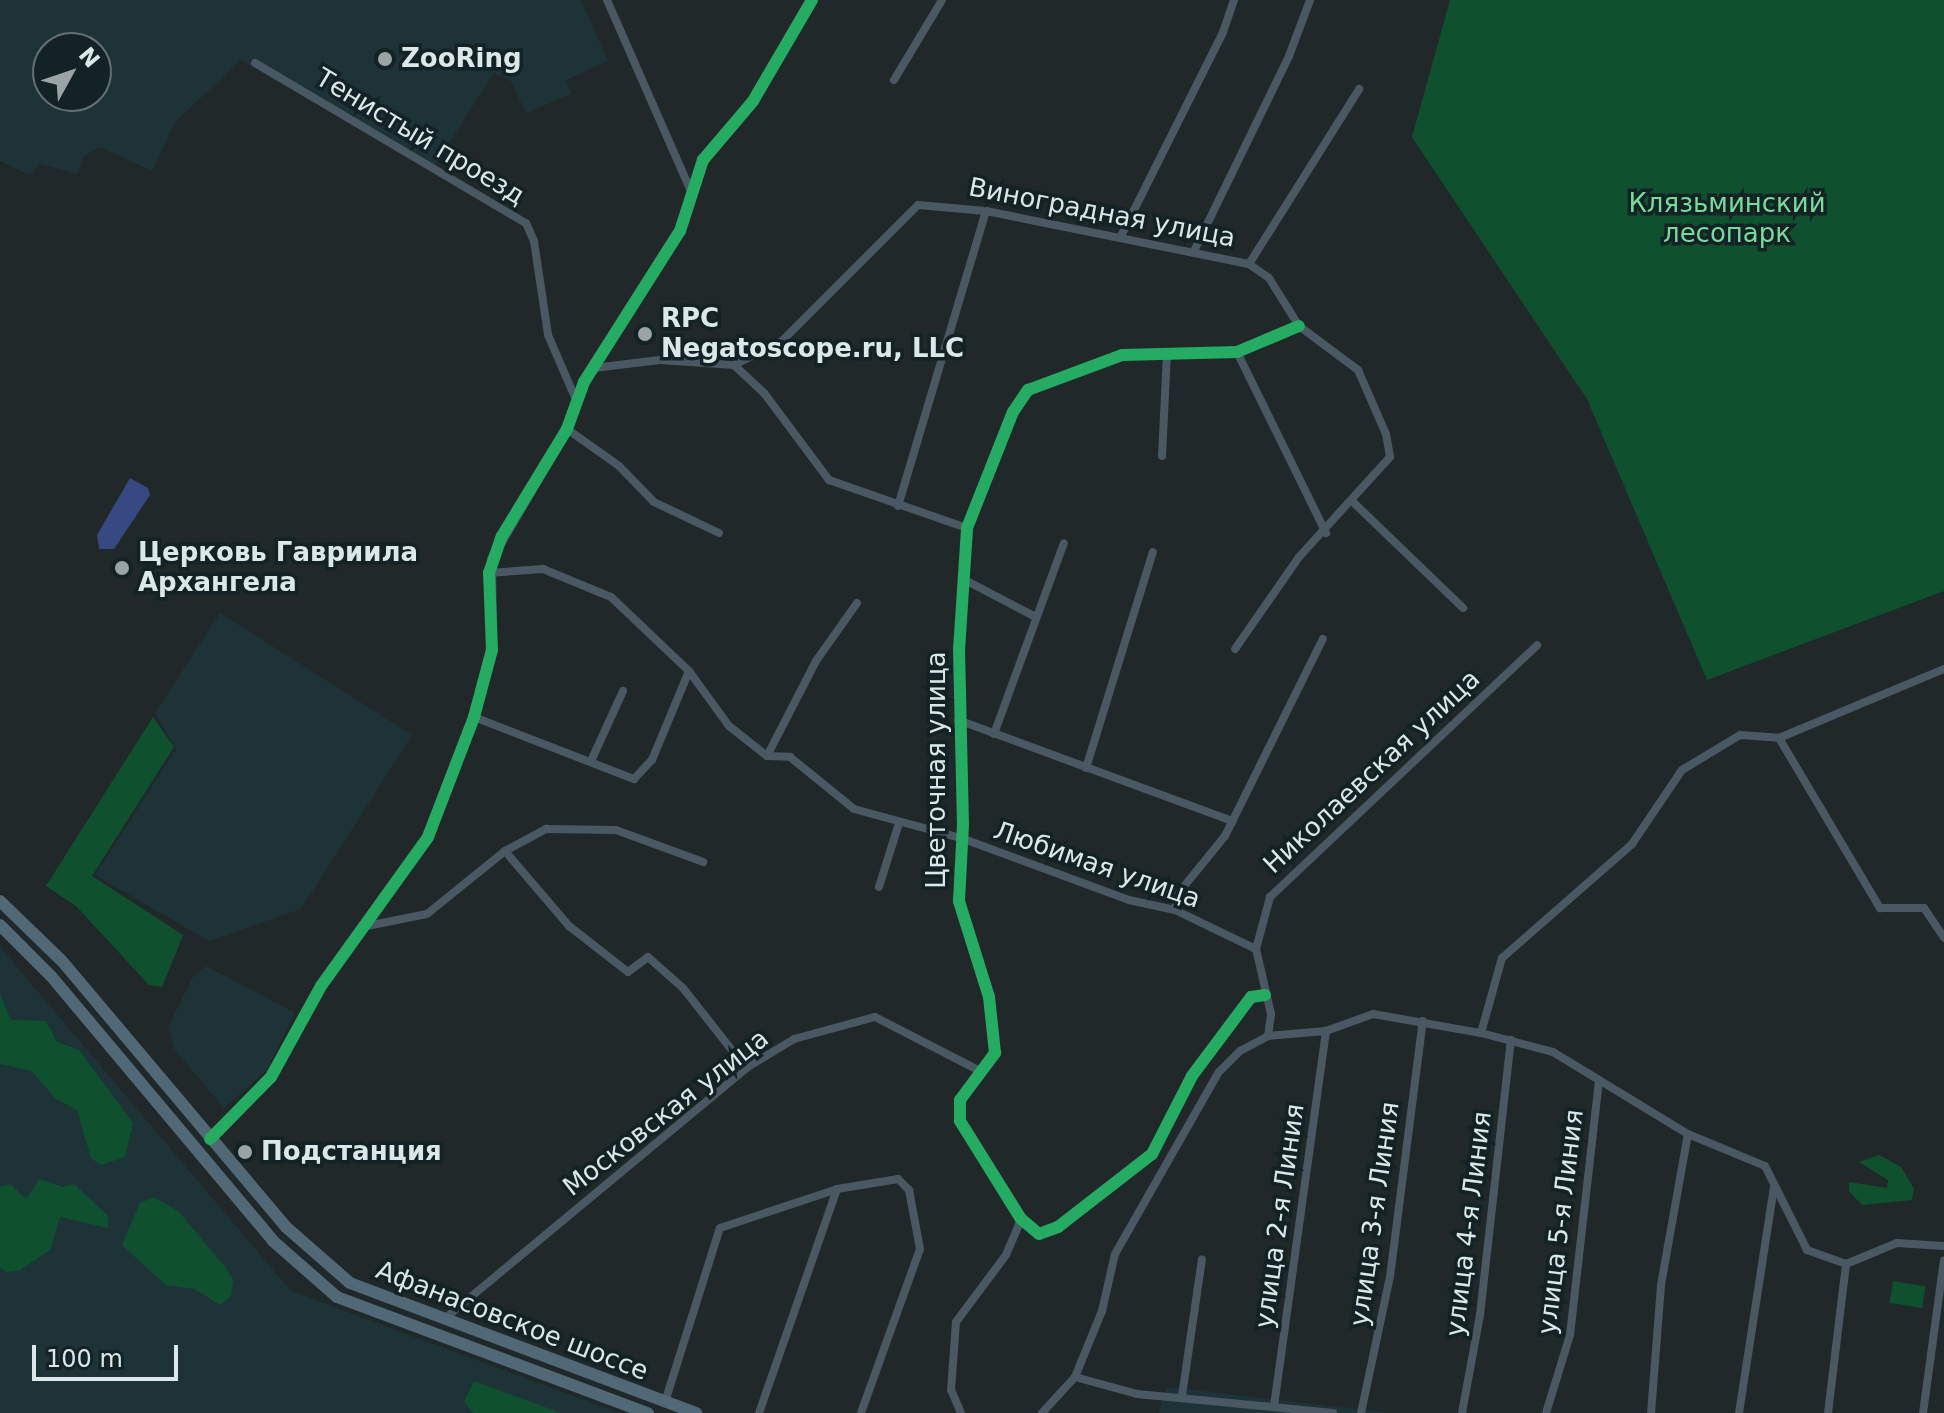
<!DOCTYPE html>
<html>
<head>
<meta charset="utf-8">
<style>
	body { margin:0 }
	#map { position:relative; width:1944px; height:1413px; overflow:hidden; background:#20282a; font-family:"DejaVu Sans",sans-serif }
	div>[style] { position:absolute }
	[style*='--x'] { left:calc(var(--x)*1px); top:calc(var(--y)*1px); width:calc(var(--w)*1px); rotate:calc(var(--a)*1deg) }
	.built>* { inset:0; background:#1d3338 }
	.green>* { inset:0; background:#0f512f; transform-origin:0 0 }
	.water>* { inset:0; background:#364980 }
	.minor>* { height:8px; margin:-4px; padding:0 4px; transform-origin:4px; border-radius:4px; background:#495862 }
	.tertiary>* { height:9px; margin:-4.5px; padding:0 4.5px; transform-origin:4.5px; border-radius:4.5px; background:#495862 }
	.primary>* { height:12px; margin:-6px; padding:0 6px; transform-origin:6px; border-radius:6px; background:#516976 }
	.cycleway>* { height:12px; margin:-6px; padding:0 6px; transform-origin:6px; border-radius:6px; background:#26ab63 }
	.dots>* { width:22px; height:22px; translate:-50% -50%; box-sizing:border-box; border:4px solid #122225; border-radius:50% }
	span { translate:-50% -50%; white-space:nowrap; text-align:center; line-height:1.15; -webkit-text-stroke:7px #122225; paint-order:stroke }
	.poi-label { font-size:26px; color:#dce7e9; font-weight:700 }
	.left { translate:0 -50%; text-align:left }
	.street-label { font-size:26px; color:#dce7e9 }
	.park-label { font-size:26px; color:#76db9b }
	.north { position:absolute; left:32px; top:32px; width:80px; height:80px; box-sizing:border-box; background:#122225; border:2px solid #637173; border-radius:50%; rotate:50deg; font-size:22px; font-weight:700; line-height:32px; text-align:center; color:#dce7e9 }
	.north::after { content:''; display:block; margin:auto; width:28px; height:36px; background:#9aa4a6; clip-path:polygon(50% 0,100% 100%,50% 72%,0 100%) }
	.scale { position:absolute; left:32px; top:1345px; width:146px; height:36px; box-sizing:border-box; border:4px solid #dce7e9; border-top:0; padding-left:10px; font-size:24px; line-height:28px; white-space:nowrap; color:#dce7e9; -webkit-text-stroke:6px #122225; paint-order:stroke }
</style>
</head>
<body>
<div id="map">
	<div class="built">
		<div style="clip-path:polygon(evenodd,0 0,581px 0,608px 61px,566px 80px,571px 94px,526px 113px,511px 81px,494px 73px,431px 171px,241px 60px,176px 121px,152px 171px,101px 147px,84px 155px,78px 174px,40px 164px,29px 175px,0 161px,0 0,48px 48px,96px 48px,96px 96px,48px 96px,48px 48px)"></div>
		<div style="clip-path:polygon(220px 613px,412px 735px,301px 909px,209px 941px,95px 875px,176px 749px,155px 713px)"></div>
		<div style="clip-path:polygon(0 947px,291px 1291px,619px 1413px,0 1413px)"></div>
		<div style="clip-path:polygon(206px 966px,295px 1013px,266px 1071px,224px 1108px,174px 1049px,168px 1027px,193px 977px)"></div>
		<div style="clip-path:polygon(1167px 1387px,1388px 1413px,1158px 1413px)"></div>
	</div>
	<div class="green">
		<div style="clip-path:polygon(1450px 0,1944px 0,1944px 591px,1707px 680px,1587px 399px,1412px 137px)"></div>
		<div style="clip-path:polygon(153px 717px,174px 747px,92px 876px,183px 935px,162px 987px,149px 985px,76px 906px,46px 886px)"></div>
		<div style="clip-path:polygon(0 994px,11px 1020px,46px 1021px,57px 1042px,79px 1050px,133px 1123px,125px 1157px,101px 1165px,91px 1158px,77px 1110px,55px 1098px,32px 1071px,0 1064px)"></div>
		<div style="clip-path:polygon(1879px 1155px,1901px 1167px,1914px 1189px,1912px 1200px,1862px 1205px,1849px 1191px,1849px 1182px,1887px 1188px,1888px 1180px,1859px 1162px)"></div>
		<div style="clip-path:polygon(40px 1179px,62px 1187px,74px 1184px,108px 1216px,108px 1228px,60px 1217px,50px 1250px,20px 1270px,6px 1272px,0 1267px,0 1187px,10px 1184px,26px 1199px)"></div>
		<div style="clip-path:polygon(154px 1197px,178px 1211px,226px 1268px,233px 1280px,231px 1296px,220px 1305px,195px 1289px,166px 1285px,122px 1245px,140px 1203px)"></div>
		<div style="left:1893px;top:1281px;width:33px;height:22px;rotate:9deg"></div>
		<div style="clip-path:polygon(474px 1381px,561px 1413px,473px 1413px,464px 1402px)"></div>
	</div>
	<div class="water">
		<div style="clip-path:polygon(130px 478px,148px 488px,150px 495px,114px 549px,99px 549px,97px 535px)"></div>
	</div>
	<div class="minor">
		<div style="--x:607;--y:0;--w:212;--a:66.3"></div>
		<div style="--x:255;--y:63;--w:315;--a:30.6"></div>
		<div style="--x:526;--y:223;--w:20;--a:66"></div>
		<div style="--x:534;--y:241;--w:95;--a:81.5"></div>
		<div style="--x:548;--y:335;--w:73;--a:66.6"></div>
		<div style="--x:894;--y:80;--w:93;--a:-59"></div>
		<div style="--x:703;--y:160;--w:77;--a:-49.7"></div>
		<div style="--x:753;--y:101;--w:117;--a:-59.7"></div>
		<div style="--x:1121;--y:236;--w:228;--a:-63.4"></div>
		<div style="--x:1223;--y:32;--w:34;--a:-71"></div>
		<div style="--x:1193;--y:253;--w:219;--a:-64"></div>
		<div style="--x:1289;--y:56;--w:60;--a:-69.4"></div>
		<div style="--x:1249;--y:264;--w:207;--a:-57.8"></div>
		<div style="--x:1237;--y:352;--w:202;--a:63.8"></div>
		<div style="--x:734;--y:365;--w:54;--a:-26.6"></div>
		<div style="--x:782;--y:341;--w:192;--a:-45"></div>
		<div style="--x:918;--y:205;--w:68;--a:5"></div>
		<div style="--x:986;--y:211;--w:268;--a:11.4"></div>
		<div style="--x:1249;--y:264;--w:24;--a:35"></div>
		<div style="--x:1269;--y:278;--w:57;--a:58"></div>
		<div style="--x:1299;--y:326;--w:74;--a:36.7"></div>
		<div style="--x:1358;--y:370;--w:70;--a:66.4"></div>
		<div style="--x:1386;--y:434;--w:23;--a:80"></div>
		<div style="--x:1390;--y:457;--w:135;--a:132.3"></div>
		<div style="--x:1299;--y:557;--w:112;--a:124.8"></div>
		<div style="--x:594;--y:368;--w:66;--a:-6.9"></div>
		<div style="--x:660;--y:360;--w:74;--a:3.9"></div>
		<div style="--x:734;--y:365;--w:41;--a:43"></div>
		<div style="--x:764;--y:393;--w:109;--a:53.2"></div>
		<div style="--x:829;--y:480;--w:146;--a:19.2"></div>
		<div style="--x:567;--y:429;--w:64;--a:35.4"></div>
		<div style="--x:619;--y:466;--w:50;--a:45.8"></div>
		<div style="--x:654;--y:502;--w:72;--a:25.5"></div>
		<div style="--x:1162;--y:456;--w:101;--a:-87.2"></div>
		<div style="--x:1353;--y:502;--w:153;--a:43.9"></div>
		<div style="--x:898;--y:506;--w:308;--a:-73.4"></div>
		<div style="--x:489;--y:573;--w:54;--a:-4.2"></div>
		<div style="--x:543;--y:569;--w:74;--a:22.4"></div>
		<div style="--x:611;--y:597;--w:108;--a:43.5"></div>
		<div style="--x:689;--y:671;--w:68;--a:54"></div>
		<div style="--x:729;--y:726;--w:48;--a:38.3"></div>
		<div style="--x:767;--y:756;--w:23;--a:2"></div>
		<div style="--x:790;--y:757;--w:82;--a:39.1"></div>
		<div style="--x:854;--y:809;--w:111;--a:15.2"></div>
		<div style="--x:961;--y:838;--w:179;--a:20.3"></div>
		<div style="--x:1129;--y:900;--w:47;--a:12.3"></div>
		<div style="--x:1175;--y:910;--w:90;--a:25.7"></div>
		<div style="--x:965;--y:580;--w:78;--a:27.6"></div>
		<div style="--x:474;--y:717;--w:172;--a:21.2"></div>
		<div style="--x:634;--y:779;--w:26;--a:-47"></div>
		<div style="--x:652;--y:760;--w:96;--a:-67.4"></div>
		<div style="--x:958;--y:720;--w:293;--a:20.2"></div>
		<div style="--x:994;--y:734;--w:203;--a:-69.9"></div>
		<div style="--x:1779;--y:738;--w:198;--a:59.3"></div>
		<div style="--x:1880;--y:908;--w:44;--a:0"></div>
		<div style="--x:1924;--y:908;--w:36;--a:56"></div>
		<div style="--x:767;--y:756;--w:107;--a:-62.7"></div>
		<div style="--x:816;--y:661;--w:71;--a:-54.7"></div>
		<div style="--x:591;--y:761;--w:77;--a:-65.4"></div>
		<div style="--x:1086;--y:768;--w:226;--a:-72.8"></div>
		<div style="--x:505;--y:851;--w:99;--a:49.5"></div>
		<div style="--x:569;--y:926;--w:75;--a:37.9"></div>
		<div style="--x:628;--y:972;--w:25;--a:-37"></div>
		<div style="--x:648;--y:957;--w:47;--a:41.5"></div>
		<div style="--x:683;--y:988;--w:102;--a:51.8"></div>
		<div style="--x:879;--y:887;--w:67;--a:-72.6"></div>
		<div style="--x:1175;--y:910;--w:15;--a:-82"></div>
		<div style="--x:1177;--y:895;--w:76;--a:-50.9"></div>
		<div style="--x:1225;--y:836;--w:220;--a:-63.6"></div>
		<div style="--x:367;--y:926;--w:61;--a:-11.3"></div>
		<div style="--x:427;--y:914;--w:100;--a:-38.9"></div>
		<div style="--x:505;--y:851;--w:47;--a:-28.2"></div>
		<div style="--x:546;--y:829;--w:70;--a:0.8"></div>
		<div style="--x:616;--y:830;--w:93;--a:20.2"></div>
		<div style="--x:1265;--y:995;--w:14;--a:172"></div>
		<div style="--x:1251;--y:997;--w:99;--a:126.8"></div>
		<div style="--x:1192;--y:1076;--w:88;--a:117.1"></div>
		<div style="--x:1152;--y:1154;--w:119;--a:142.2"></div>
		<div style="--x:1058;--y:1227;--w:20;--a:160"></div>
		<div style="--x:1039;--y:1234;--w:23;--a:-140"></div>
		<div style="--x:1021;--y:1219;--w:115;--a:-121.9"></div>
		<div style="--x:960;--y:1121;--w:21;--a:-90"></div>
		<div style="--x:960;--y:1100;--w:59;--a:-53.3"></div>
		<div style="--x:995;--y:1053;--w:56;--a:-96.1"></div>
		<div style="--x:989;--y:997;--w:101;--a:-107.4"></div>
		<div style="--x:959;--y:901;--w:76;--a:-87"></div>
		<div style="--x:963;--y:825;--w:175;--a:-91.3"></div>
		<div style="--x:959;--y:650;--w:122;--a:-86.2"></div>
		<div style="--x:967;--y:528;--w:125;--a:-68.4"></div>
		<div style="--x:1013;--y:412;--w:27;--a:-56"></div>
		<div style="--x:1028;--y:390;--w:100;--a:-20.4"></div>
		<div style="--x:1122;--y:355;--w:115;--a:-1.5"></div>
		<div style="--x:1237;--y:352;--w:67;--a:-22.8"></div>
		<div style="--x:1481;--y:1033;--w:78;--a:-74.4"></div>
		<div style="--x:1502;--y:958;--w:173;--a:-41.2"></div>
		<div style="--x:1632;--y:844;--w:89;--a:-56"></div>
		<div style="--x:1682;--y:770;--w:68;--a:-31.1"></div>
		<div style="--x:1740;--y:735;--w:39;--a:4"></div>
		<div style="--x:1779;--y:738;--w:179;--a:-22.7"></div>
		<div style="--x:1268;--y:1036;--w:22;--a:-82"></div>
		<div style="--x:1271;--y:1014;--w:67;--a:-103"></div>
		<div style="--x:1256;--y:949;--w:54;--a:-74.9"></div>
		<div style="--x:1270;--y:897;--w:367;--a:-43.3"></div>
		<div style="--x:443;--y:1320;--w:394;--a:-39.7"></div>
		<div style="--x:746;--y:1068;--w:56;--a:-31.1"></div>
		<div style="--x:794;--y:1039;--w:84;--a:-15.2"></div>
		<div style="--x:875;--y:1017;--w:120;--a:27.2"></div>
		<div style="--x:1075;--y:1377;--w:64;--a:15.3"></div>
		<div style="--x:1137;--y:1394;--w:197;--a:5.5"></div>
		<div style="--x:1182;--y:1396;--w:138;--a:-81.7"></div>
		<div style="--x:665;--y:1402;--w:182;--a:-72.5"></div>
		<div style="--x:720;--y:1228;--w:123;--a:-18.4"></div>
		<div style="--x:837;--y:1189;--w:62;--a:-9.3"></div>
		<div style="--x:898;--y:1179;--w:16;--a:45"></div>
		<div style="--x:909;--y:1190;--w:60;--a:79.4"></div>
		<div style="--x:920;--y:1249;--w:174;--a:109.8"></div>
		<div style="--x:1274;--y:1406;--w:379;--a:-82.1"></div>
		<div style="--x:759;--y:1413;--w:237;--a:-70.8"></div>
		<div style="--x:961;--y:1413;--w:25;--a:-113"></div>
		<div style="--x:951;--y:1390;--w:68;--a:-85.8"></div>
		<div style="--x:956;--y:1322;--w:84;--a:-53.3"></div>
		<div style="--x:1006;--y:1255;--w:39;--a:-67"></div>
		<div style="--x:1042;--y:1413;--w:49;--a:-47.5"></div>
		<div style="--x:1075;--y:1377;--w:71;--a:-67.8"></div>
		<div style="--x:1102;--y:1311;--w:58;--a:-77.2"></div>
		<div style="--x:1115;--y:1254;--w:210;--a:-60.3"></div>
		<div style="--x:1219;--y:1072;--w:30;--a:-45"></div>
		<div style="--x:1240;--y:1051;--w:32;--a:-28"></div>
		<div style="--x:1268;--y:1036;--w:58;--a:-4.9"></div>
		<div style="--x:1326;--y:1031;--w:50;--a:-19.9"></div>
		<div style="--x:1373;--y:1014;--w:110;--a:10"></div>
		<div style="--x:1481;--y:1033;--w:74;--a:14.8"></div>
		<div style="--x:1553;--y:1052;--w:158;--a:31.3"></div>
		<div style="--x:1688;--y:1134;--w:83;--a:22.6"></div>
		<div style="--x:1765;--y:1166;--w:94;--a:63.4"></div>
		<div style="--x:1807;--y:1250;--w:41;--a:19.7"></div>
		<div style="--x:1846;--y:1264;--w:55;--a:-22.4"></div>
		<div style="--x:1897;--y:1243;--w:47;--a:3.7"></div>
		<div style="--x:1361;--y:1413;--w:139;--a:-78"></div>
		<div style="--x:1390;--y:1277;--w:258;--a:-82.7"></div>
		<div style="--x:1462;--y:1413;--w:100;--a:-79.6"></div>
		<div style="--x:1480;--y:1315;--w:277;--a:-83.6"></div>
		<div style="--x:1546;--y:1413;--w:82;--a:-72.9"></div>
		<div style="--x:1570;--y:1335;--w:256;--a:-83.5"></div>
		<div style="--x:1651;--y:1413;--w:128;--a:-85.5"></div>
		<div style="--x:1661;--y:1285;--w:153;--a:-79.9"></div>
		<div style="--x:1739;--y:1413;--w:228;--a:-81.2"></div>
		<div style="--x:1828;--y:1413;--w:150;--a:-83.1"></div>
		<div style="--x:1923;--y:1413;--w:154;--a:-82.2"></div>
	</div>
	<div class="tertiary">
		<div style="--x:210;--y:1139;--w:87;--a:-45.5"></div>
		<div style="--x:271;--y:1077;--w:104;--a:-61.2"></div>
		<div style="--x:321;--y:986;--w:183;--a:-54.3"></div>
		<div style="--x:428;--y:837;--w:129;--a:-69"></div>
		<div style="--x:474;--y:717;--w:69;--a:-75"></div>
		<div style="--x:492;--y:650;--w:91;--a:-90.6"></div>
		<div style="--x:491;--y:559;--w:151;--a:-59.7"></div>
		<div style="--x:567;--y:429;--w:50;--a:-70.1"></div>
		<div style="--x:584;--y:382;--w:179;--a:-57.6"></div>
		<div style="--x:680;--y:231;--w:75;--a:-72.1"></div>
	</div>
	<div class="primary">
		<div style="--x:0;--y:901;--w:86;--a:44.1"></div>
		<div style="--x:62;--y:961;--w:348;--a:49.9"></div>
		<div style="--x:286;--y:1227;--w:85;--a:41.2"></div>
		<div style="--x:350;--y:1283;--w:370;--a:20.6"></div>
		<div style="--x:0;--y:925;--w:72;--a:45"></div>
		<div style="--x:51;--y:976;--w:346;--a:50"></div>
		<div style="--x:273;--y:1241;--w:85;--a:41.2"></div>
		<div style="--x:337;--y:1297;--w:332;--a:20.5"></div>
	</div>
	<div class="cycleway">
		<div style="--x:1265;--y:995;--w:14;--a:172"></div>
		<div style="--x:1251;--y:997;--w:99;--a:126.8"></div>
		<div style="--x:1192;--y:1076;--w:88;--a:117.1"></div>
		<div style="--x:1152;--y:1154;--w:119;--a:142.2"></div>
		<div style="--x:1058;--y:1227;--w:20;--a:160"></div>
		<div style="--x:1039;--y:1234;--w:23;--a:-140"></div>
		<div style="--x:1021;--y:1219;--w:115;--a:-121.9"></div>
		<div style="--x:960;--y:1121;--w:21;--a:-90"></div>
		<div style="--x:960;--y:1100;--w:59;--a:-53.3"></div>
		<div style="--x:995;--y:1053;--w:56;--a:-96.1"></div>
		<div style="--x:989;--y:997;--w:101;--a:-107.4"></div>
		<div style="--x:959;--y:901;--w:76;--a:-87"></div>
		<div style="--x:963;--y:825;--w:175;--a:-91.3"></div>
		<div style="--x:959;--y:650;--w:122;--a:-86.2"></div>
		<div style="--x:967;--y:528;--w:125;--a:-68.4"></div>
		<div style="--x:1013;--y:412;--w:27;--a:-56"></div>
		<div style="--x:1028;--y:390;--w:100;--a:-20.4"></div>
		<div style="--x:1122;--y:355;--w:115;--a:-1.5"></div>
		<div style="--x:1237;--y:352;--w:67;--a:-22.8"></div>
		<div style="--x:210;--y:1139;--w:87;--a:-45.5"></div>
		<div style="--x:271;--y:1077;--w:104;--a:-61.2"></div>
		<div style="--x:321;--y:986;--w:183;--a:-54.3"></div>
		<div style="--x:428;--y:837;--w:129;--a:-69"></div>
		<div style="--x:474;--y:717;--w:69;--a:-75"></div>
		<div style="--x:492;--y:650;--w:77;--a:-92.2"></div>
		<div style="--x:489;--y:573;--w:39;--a:-71"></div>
		<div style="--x:502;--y:536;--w:125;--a:-58.7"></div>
		<div style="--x:567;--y:429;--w:50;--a:-70.1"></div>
		<div style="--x:584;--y:382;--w:179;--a:-57.6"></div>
		<div style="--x:680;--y:231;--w:75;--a:-72.1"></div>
		<div style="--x:703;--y:160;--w:77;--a:-49.7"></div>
		<div style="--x:753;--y:101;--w:117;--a:-59.7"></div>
	</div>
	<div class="dots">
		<div style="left:385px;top:59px;background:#9aa4a6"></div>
		<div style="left:645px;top:334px;background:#9aa4a6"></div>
		<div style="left:122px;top:568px;background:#9aa4a6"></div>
		<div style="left:245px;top:1152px;background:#9aa4a6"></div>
	</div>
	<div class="poi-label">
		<span class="left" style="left:401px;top:59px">ZooRing</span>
		<span class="left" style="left:661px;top:334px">RPC<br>Negatoscope.ru, LLC</span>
		<span class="left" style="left:138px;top:568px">Церковь Гавриила<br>Архангела</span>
		<span class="left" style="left:261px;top:1152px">Подстанция</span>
	</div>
	<div class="street-label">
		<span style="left:420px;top:137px;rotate:31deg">Тенистый проезд</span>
		<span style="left:1102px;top:213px;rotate:11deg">Виноградная улица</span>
		<span style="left:937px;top:770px;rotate:-90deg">Цветочная улица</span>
		<span style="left:1372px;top:772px;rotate:-43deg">Николаевская улица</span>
		<span style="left:1097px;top:865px;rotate:19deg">Любимая улица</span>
		<span style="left:666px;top:1113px;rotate:-38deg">Московская улица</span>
		<span style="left:1375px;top:1214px;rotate:-82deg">улица 3-я Линия</span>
		<span style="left:1280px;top:1216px;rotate:-82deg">улица 2-я Линия</span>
		<span style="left:1561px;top:1222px;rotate:-83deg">улица 5-я Линия</span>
		<span style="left:1469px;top:1224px;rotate:-83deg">улица 4-я Линия</span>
		<span style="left:512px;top:1321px;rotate:21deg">Афанасовское шоссе</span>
	</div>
	<div class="park-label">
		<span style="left:1727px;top:219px">Клязьминский<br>лесопарк</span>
	</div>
	<div class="north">N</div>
	<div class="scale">100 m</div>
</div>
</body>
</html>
